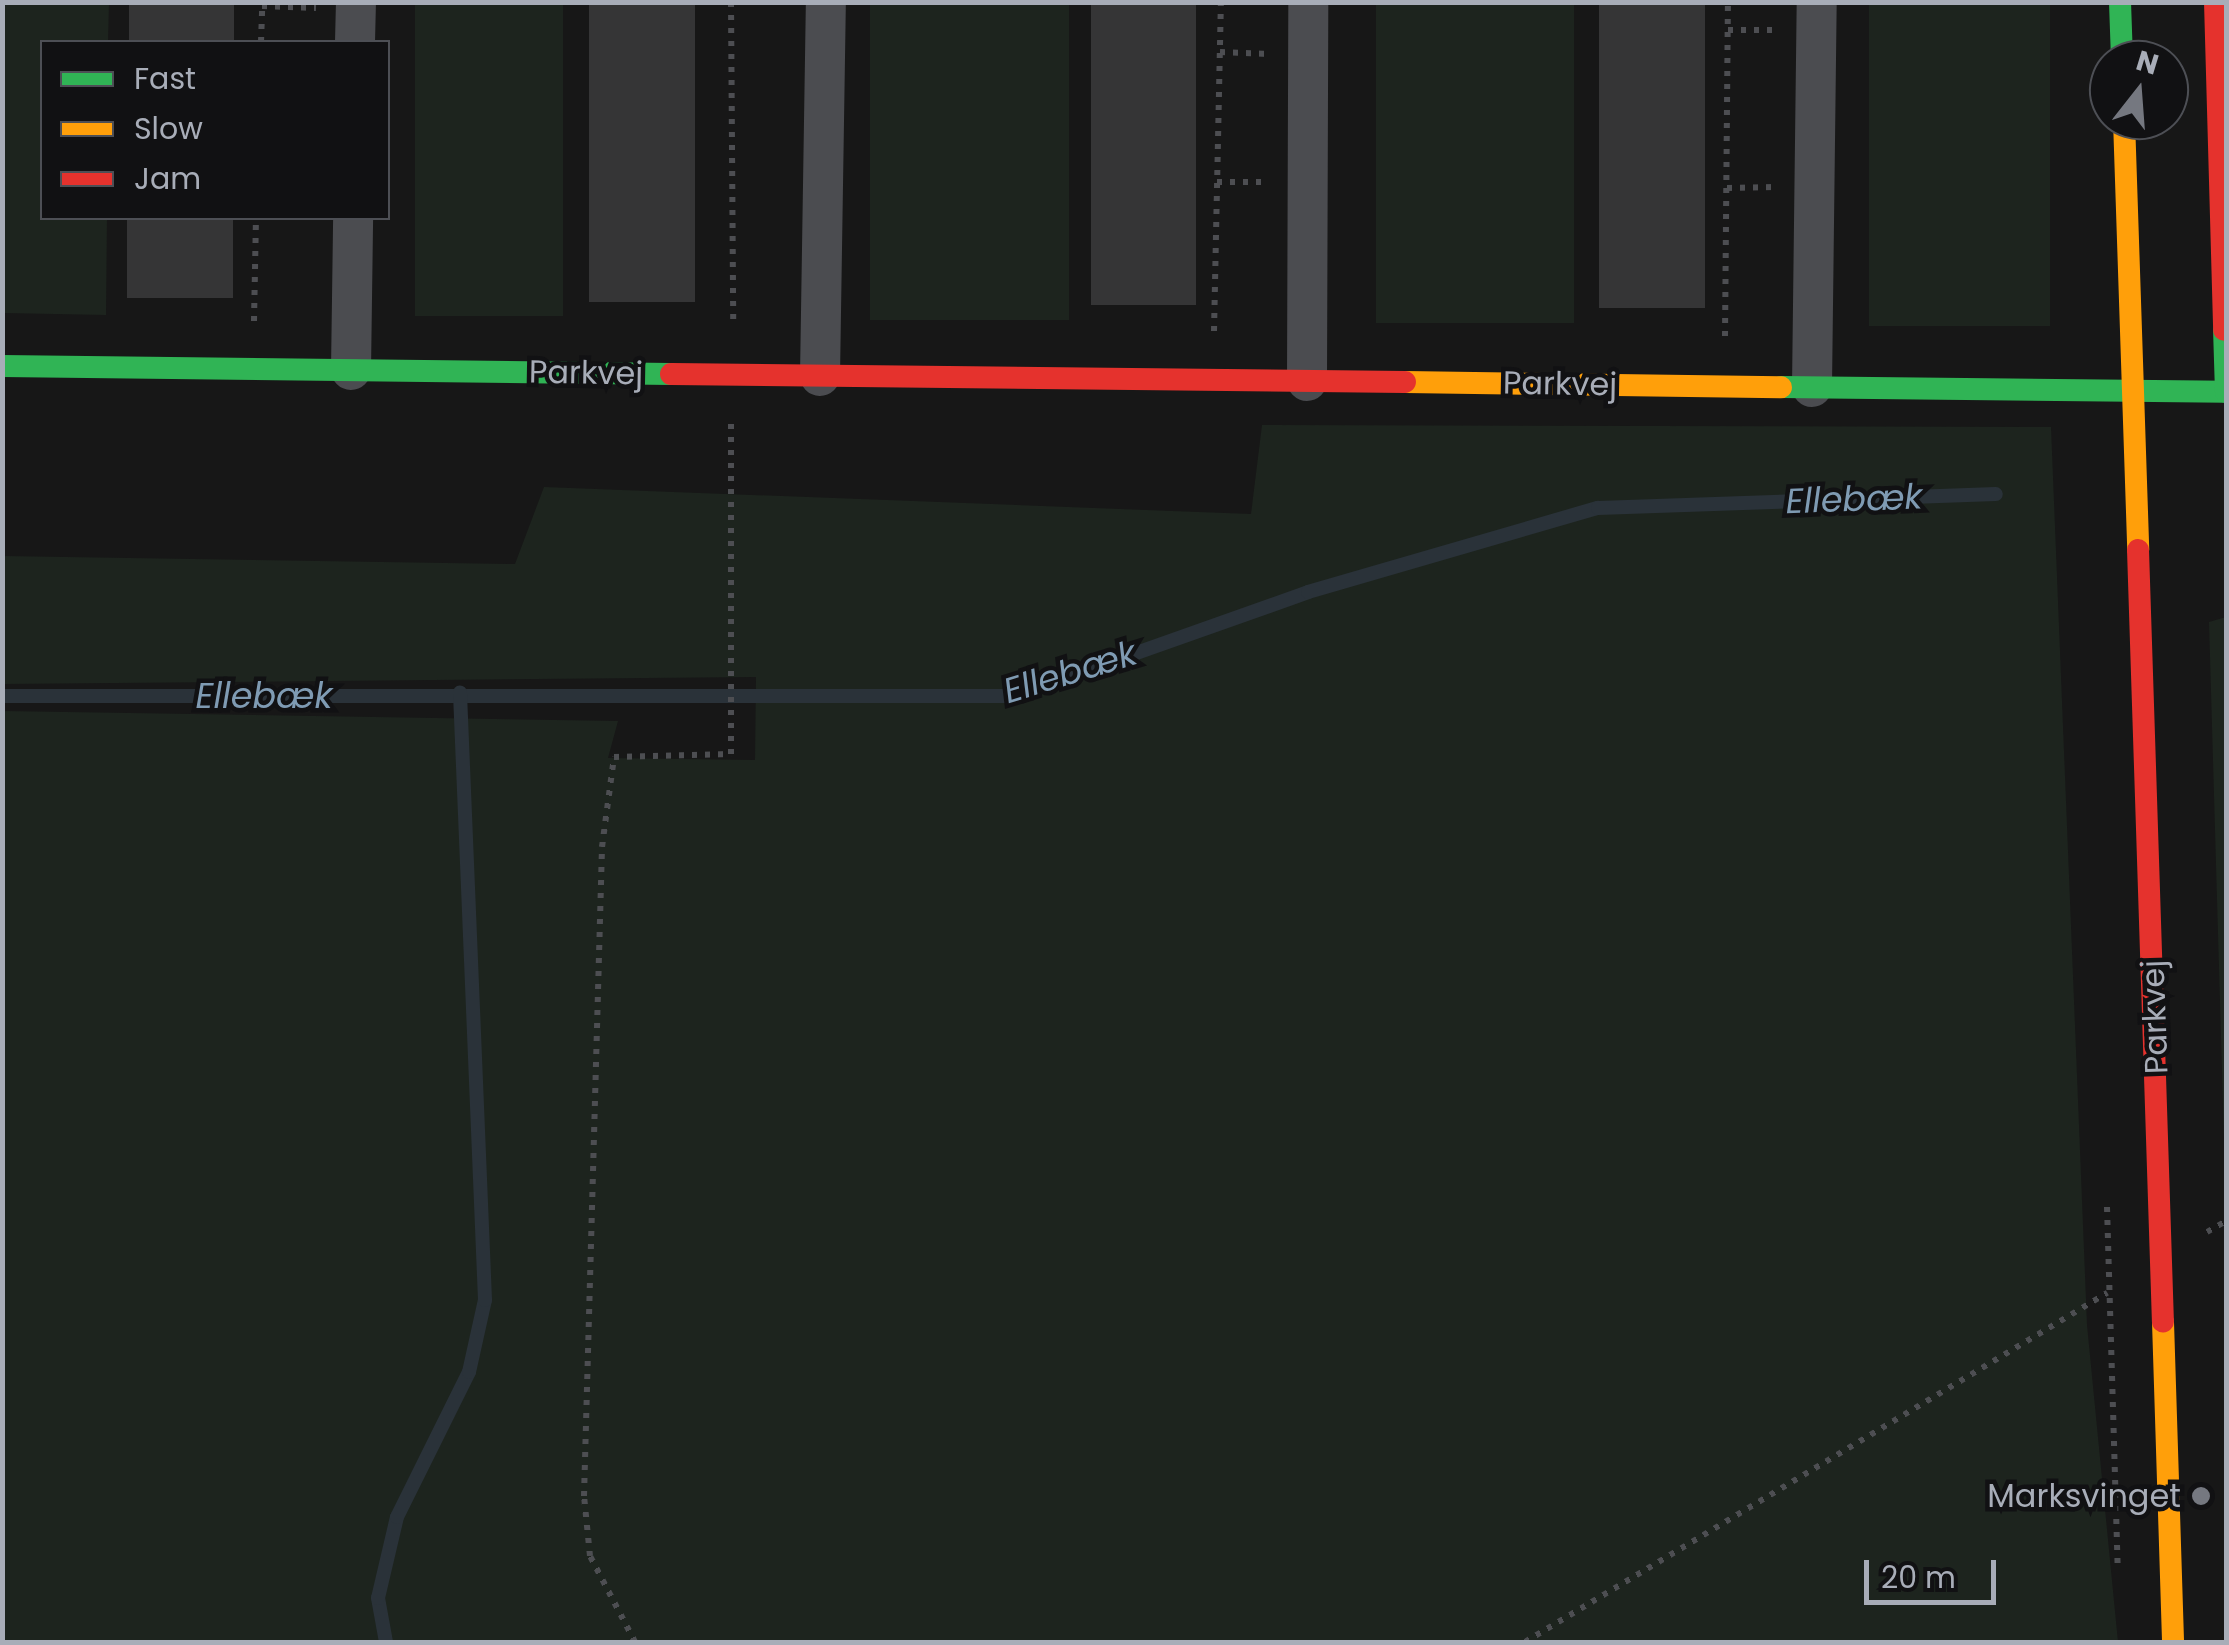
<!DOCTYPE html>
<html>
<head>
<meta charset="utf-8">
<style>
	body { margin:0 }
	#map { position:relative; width:2229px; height:1645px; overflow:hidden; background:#171717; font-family:Poppins,sans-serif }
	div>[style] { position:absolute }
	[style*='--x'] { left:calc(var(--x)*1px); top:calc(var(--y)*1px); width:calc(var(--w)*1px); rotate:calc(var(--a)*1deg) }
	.green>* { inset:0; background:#1d241e; transform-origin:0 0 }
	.stream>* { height:14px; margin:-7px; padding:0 7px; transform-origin:7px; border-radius:7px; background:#2a3239 }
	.building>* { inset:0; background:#353536; transform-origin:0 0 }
	.path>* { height:6px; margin-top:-3px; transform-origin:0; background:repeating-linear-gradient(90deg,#4d4e52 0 5px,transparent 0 13px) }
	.street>* { height:40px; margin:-20px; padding:0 20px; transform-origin:20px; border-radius:20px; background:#4b4c50 }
	.fast>* { height:22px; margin:-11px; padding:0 11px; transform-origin:11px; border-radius:11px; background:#30b455 }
	.slow>* { height:22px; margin:-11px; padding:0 11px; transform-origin:11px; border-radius:11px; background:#ff9f0a }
	.jam>* { height:22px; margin:-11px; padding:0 11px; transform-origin:11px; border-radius:11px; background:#e5322d }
	.dots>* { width:28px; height:28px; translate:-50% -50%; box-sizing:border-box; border:5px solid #111113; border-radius:50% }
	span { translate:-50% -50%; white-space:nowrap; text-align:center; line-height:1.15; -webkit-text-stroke:9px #111113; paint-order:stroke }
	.street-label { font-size:32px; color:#a8adb8 }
	.poi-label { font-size:32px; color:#a8adb8 }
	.right { translate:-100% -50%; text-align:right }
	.water-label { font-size:35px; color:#7f9bb3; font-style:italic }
	.frame { position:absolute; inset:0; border:5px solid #a8adb8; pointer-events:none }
	.legend { position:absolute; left:40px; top:40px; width:350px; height:180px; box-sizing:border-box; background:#111113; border:2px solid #4d4f55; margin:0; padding:12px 18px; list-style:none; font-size:30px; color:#a8adb8 }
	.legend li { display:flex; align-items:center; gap:20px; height:50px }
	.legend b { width:50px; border:2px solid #4d4f55 }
	.north { position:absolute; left:2089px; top:40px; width:100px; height:100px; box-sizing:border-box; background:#111113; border:2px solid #4d4f55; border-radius:50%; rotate:17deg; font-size:28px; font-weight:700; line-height:40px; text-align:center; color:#a8adb8 }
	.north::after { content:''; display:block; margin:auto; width:35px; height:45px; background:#757880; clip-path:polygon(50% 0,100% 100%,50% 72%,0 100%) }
	.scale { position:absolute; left:1864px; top:1560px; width:132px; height:45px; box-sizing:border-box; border:5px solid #a8adb8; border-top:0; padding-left:12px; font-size:30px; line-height:35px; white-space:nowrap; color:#a8adb8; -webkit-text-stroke:8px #111113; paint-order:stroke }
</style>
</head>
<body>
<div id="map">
	<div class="green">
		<div style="clip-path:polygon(2px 3px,109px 3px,108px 42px,42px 42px,42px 218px,107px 218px,106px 315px,3px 313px)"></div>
		<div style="left:415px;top:3px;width:148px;height:313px"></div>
		<div style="left:870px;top:3px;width:199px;height:317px"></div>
		<div style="left:1376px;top:3px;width:198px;height:320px"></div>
		<div style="left:1869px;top:3px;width:181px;height:323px"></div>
		<div style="clip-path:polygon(1262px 425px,2051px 427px,2087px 1325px,2118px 1642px,3px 1642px,3px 711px,618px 721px,608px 758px,755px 760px,756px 677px,3px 684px,3px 556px,515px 564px,544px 487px,1251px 514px)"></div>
		<div style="clip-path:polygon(2226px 617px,2226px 1210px,2209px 622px)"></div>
	</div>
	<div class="stream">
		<div style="--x:2;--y:696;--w:1013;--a:0"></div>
		<div style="--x:1015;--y:696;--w:311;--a:-19.5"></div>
		<div style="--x:1308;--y:592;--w:302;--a:-16.2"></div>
		<div style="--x:1598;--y:508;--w:398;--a:-2"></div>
		<div style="--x:386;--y:1642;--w:45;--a:-100.3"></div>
		<div style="--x:378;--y:1598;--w:83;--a:-76.8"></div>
		<div style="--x:397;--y:1517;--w:162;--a:-63.6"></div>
		<div style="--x:469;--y:1372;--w:74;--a:-77.5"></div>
		<div style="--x:485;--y:1300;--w:608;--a:-92.36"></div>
	</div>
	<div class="building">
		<div style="left:129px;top:2px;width:105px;height:40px"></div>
		<div style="left:589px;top:2px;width:106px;height:300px"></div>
		<div style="left:1091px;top:2px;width:105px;height:303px"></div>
		<div style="left:1599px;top:2px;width:106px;height:306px"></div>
		<div style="left:127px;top:218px;width:106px;height:80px"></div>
	</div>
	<div class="path">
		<div style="--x:731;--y:2;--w:324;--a:89.6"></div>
		<div style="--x:262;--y:6;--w:54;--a:2.1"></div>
		<div style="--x:1728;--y:30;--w:49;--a:0"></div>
		<div style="--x:261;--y:42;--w:38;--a:-88"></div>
		<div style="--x:1220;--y:52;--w:49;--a:2.3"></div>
		<div style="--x:1217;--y:182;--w:49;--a:0"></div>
		<div style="--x:1727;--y:188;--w:48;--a:-1.2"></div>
		<div style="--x:254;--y:321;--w:103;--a:-88.9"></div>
		<div style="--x:1214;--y:331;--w:329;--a:-88.8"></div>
		<div style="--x:1725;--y:336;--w:334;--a:-89.5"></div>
		<div style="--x:2107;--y:1207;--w:362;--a:88.3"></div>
		<div style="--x:2207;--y:1232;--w:22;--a:-30"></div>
		<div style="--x:635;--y:1642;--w:97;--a:-117.6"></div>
		<div style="--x:590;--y:1556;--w:60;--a:-95.7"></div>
		<div style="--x:584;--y:1496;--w:649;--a:-88.41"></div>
		<div style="--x:602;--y:847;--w:91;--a:-82.4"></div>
		<div style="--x:614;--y:757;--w:117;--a:-1.5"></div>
		<div style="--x:731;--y:754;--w:333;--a:-90"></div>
		<div style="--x:1525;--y:1642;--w:679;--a:-30.95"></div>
	</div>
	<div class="street">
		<div style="--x:355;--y:42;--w:40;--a:-88.6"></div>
		<div style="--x:351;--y:370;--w:152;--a:-89.2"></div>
		<div style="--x:820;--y:376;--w:374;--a:-89.1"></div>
		<div style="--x:1307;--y:381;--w:379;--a:-89.8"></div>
		<div style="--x:1812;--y:387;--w:385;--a:-89.3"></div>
	</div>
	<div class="fast">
		<div style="--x:2120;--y:2;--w:58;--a:88"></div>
		<div style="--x:2;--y:366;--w:669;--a:0.69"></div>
		<div style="--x:1781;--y:387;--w:445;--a:0.6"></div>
		<div style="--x:2226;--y:392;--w:62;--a:-91.8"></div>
	</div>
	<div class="slow">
		<div style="--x:2124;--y:120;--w:430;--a:88.1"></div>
		<div style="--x:1405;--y:382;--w:376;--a:0.8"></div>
		<div style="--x:2163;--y:1322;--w:320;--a:88.2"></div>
	</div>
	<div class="jam">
		<div style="--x:2215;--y:2;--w:328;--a:88.4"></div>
		<div style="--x:671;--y:374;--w:734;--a:0.62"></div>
		<div style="--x:2138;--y:550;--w:772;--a:88.15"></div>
	</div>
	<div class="dots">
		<div style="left:2201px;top:1496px;background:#757880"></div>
	</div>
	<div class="street-label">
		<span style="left:586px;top:373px;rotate:1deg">Parkvej</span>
		<span style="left:1560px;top:384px;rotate:1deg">Parkvej</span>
		<span style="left:2155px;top:1017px;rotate:-92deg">Parkvej</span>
	</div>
	<div class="poi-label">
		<span class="right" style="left:2181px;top:1496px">Marksvinget</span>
	</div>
	<div class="water-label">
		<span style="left:1854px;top:499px;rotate:-2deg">Ellebæk</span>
		<span style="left:1070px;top:672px;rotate:-17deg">Ellebæk</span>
		<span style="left:264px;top:696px">Ellebæk</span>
	</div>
	<div class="frame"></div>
	<ul class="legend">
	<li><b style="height:12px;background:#30b455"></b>Fast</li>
	<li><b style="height:12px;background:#ff9f0a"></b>Slow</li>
	<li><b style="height:12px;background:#e5322d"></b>Jam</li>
	</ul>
	<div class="north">N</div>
	<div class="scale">20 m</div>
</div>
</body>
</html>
